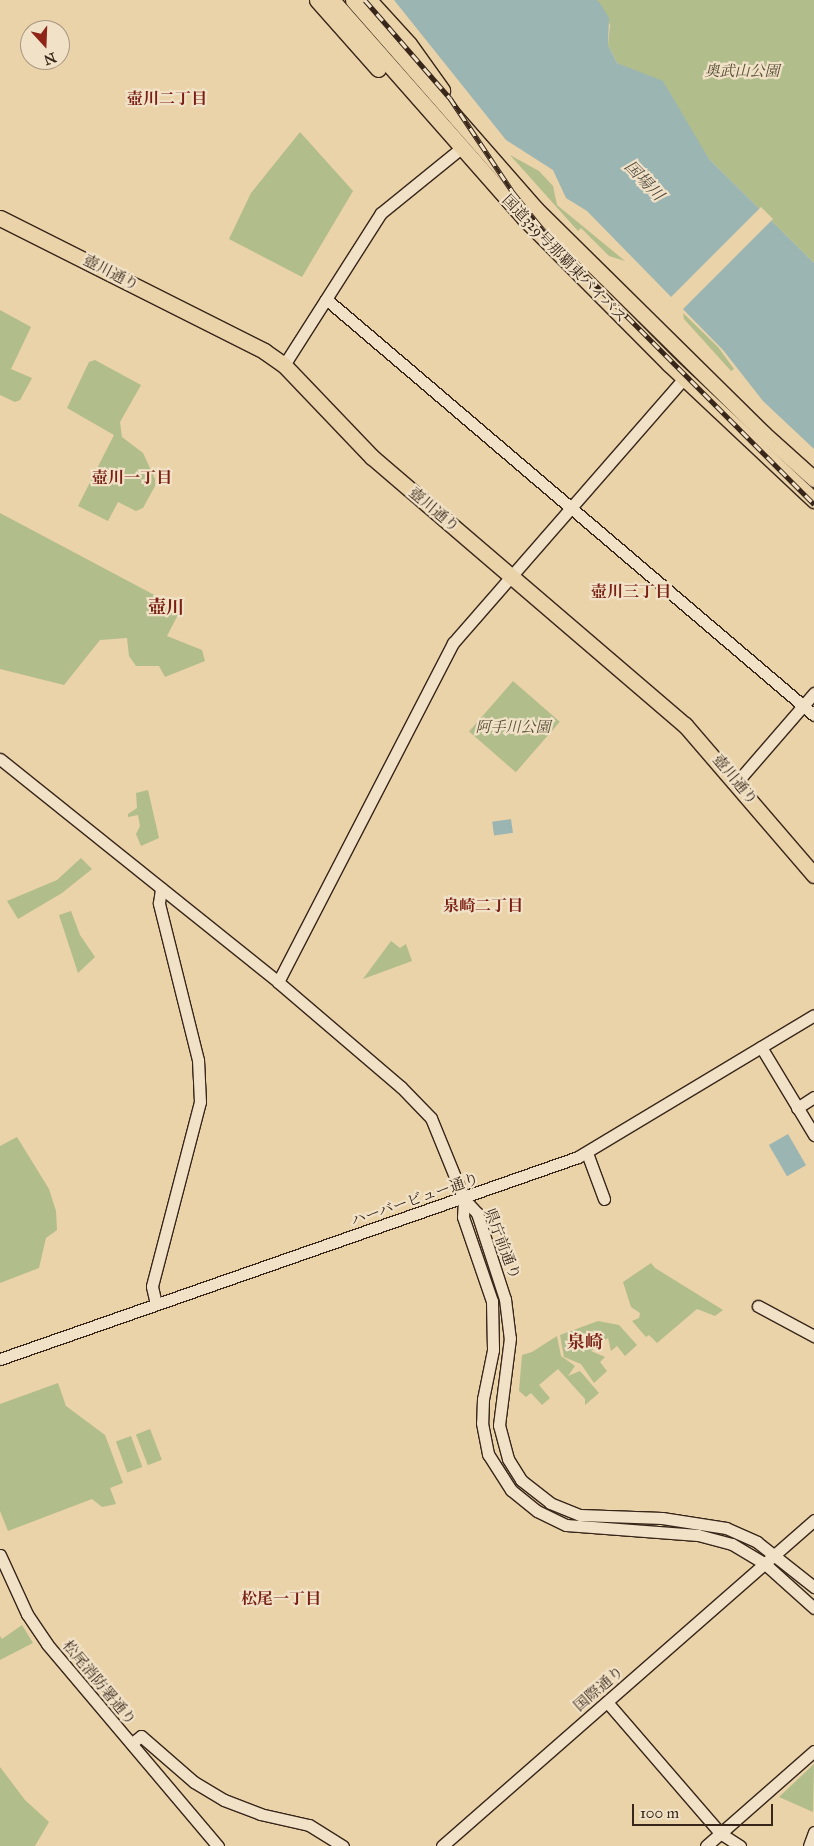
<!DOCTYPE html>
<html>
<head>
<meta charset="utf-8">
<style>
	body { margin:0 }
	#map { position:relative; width:814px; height:1846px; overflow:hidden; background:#ead2a9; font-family:"IM FELL Great Primer","Noto Serif JP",serif }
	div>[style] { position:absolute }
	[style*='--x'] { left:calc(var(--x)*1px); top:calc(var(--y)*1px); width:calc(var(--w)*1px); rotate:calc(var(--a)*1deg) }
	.green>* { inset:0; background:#b2bd8c; transform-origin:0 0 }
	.water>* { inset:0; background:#9bb5b3; transform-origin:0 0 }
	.pier>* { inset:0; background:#ead2a9; transform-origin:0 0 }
	.roads { filter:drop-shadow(1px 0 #38261a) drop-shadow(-1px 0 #38261a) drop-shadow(0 1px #38261a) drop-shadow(0 -1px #38261a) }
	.secondary>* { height:11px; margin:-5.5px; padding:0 5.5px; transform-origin:5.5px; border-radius:5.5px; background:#f1e2c7 }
	.highway>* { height:15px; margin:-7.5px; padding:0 7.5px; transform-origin:7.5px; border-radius:7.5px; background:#ead2a9 }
	.rail>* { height:5px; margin-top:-2.5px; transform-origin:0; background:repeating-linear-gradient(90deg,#f1e2c7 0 9px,#38261a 0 18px); box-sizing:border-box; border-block:1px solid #38261a }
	span { translate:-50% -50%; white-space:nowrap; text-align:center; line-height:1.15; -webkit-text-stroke:4.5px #f1e2c7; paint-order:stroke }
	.park-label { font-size:15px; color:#564c36; font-style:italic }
	.street-label { font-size:15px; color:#38261a }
	.neighbourhood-label { font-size:16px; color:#7a1f14; font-weight:700 }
	.water-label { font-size:16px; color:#514a40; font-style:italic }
	.quarter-label { font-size:18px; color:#7a1f14; font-weight:700 }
	.north { position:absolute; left:20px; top:20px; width:50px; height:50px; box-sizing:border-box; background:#f1e2c7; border:1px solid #a79782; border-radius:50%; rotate:160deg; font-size:14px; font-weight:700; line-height:20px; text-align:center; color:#38261a }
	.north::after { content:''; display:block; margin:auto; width:18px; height:22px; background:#8f2418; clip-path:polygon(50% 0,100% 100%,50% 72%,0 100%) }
	.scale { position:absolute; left:632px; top:1804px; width:141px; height:22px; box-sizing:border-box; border:2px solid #38261a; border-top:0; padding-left:6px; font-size:15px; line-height:18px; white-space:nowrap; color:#38261a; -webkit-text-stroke:4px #f1e2c7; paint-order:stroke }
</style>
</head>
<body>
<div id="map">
	<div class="green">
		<div style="clip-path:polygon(597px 0,814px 0,814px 263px,709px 159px,690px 129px,637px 72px,617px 63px,608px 45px,610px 25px)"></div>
		<div style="clip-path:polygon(300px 132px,353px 191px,302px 277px,229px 239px,251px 193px)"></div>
		<div style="clip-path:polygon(510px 155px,539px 171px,553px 186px,557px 205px,625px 261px,609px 256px,581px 228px,578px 231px)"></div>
		<div style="clip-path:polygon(0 310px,31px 327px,11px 369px,32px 378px,20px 400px,15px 402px,0 395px)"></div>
		<div style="clip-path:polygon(683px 313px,718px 347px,734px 369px,731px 371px,684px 319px)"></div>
		<div style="clip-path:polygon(95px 360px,141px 385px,120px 422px,122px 437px,143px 453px,155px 479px,155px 486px,143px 508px,136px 511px,118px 502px,108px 521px,78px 506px,114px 435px,67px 408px,89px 362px)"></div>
		<div style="clip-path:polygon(0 513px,160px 598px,183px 605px,167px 636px,202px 650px,205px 661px,165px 677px,159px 666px,136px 666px,129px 656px,127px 638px,100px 640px,64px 685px,0 669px)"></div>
		<div style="left:513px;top:681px;width:62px;height:67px;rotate:41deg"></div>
		<div style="clip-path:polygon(148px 790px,159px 838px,141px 846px,136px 834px,140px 826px,138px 815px,128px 817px,128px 814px,137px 808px,136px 793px)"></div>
		<div style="clip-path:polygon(81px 858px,92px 869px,62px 893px,18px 919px,7px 901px,57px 880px)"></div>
		<div style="clip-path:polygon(71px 911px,80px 935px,95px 957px,78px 973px,59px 915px)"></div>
		<div style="clip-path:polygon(391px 941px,400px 948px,406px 944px,412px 961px,363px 979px)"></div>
		<div style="clip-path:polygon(17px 1137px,49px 1189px,56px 1211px,57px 1230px,46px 1238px,39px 1268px,0 1283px,0 1146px)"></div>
		<div style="clip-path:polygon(651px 1263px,655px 1268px,723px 1310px,715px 1316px,697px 1309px,657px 1343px,649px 1335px,646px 1337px,632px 1321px,639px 1318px,640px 1313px,631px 1307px,623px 1282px)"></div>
		<div style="clip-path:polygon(598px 1321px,619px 1325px,637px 1345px,625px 1356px,617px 1346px,611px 1351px,608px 1338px,591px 1351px,605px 1357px,600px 1362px,607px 1371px,594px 1383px,581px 1364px,564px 1357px,560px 1335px)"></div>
		<div style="clip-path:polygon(557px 1336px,561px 1356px,575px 1366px,568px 1376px,580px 1371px,599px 1393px,585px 1405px,585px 1399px,558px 1369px,539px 1385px,550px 1398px,542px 1405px,531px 1393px,526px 1397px,519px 1391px,522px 1355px,532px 1352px)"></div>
		<div style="clip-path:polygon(58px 1383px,66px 1406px,105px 1435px,123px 1483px,110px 1488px,116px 1504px,102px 1507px,92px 1499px,8px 1531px,0 1511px,0 1404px)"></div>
		<div style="left:150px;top:1429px;width:33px;height:15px;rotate:69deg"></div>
		<div style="left:131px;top:1436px;width:33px;height:16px;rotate:70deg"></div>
		<div style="clip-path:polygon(22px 1625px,33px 1643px,0 1660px,0 1636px,2px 1639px)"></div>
		<div style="clip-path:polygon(814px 1764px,813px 1812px,779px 1797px)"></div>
		<div style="clip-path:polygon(0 1767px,25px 1800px,49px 1822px,35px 1846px,0 1846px)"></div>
	</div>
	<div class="water">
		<div style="clip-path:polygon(394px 0,597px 0,600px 3px,609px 18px,608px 45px,617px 63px,663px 81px,709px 159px,814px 263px,814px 449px,763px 401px,723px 350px,587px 211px,566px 198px,553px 170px,506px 140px)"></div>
		<div style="left:511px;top:819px;width:14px;height:19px;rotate:82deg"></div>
		<div style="left:788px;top:1134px;width:36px;height:22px;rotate:60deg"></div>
	</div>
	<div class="pier">
		<div style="left:761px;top:207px;width:17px;height:130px;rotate:45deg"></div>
	</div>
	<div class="roads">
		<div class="secondary">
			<div style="--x:326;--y:299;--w:641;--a:40.45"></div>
			<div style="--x:284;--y:365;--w:180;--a:-57.5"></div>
			<div style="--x:381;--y:213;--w:102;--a:-39"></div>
			<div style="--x:0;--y:759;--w:356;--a:38.7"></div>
			<div style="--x:278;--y:982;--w:162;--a:40.5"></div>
			<div style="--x:401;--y:1087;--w:43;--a:45.9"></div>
			<div style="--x:431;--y:1118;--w:87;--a:67.8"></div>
			<div style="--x:464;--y:1199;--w:18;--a:93"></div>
			<div style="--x:463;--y:1217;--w:89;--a:71"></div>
			<div style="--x:492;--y:1301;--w:49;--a:88.8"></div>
			<div style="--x:493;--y:1350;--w:50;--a:101.5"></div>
			<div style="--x:483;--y:1399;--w:24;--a:92"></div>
			<div style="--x:482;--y:1423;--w:32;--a:79"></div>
			<div style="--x:488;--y:1454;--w:43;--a:57.4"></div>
			<div style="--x:511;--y:1490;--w:33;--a:39"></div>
			<div style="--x:537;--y:1511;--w:32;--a:26"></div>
			<div style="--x:566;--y:1525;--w:132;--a:4.3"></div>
			<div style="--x:698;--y:1535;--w:35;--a:15"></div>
			<div style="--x:732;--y:1544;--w:37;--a:31"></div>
			<div style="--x:764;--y:1563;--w:67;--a:42"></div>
			<div style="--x:737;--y:782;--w:118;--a:-49.1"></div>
			<div style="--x:278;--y:982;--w:382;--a:-62.7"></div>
			<div style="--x:453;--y:643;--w:350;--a:-48.9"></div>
			<div style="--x:761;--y:1047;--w:103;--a:58.9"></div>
			<div style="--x:797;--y:1108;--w:20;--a:-33"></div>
			<div style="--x:587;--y:1153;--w:49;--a:69.7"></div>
			<div style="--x:464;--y:1199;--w:19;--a:47"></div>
			<div style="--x:477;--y:1213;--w:90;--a:72"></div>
			<div style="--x:505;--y:1299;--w:39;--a:83"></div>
			<div style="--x:510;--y:1338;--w:88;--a:97.2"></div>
			<div style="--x:499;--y:1425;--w:35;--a:75"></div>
			<div style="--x:508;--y:1459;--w:25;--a:58"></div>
			<div style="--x:521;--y:1480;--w:37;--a:38"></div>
			<div style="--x:550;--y:1503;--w:32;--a:22"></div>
			<div style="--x:580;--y:1515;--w:82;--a:2.1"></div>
			<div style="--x:662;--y:1518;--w:65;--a:8.9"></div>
			<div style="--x:726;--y:1528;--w:34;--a:24"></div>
			<div style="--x:757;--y:1542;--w:73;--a:38.3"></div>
			<div style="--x:156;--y:1304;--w:18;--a:-103"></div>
			<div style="--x:152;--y:1286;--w:190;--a:-75.4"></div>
			<div style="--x:200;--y:1102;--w:42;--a:-92.7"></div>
			<div style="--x:198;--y:1060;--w:162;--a:-104"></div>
			<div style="--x:159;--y:903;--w:15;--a:-82"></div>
			<div style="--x:758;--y:1306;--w:64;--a:28.2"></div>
			<div style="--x:0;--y:1359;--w:612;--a:-19.26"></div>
			<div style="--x:578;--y:1157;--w:275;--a:-31"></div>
			<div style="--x:0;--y:1555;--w:65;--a:65.4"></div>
			<div style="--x:27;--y:1614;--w:36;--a:56"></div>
			<div style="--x:47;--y:1644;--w:265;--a:49.8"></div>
			<div style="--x:607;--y:1702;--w:173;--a:49.2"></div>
			<div style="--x:720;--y:1833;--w:24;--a:33"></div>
			<div style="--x:132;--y:1743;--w:11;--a:-38"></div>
			<div style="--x:141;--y:1736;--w:70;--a:41"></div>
			<div style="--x:194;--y:1782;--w:35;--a:31"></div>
			<div style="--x:224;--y:1800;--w:39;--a:21"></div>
			<div style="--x:260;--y:1814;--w:50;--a:12.7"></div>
			<div style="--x:309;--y:1825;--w:40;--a:32"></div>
			<div style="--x:442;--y:1846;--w:495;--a:-41.2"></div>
			<div style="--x:706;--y:1846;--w:144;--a:-41.3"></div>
			<div style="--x:809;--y:1846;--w:15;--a:-70"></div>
		</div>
		<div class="highway">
			<div style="--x:317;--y:0;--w:92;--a:48.5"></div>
			<div style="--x:332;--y:0;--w:292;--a:48.6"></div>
			<div style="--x:525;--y:219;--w:204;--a:45.2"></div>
			<div style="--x:669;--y:364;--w:199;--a:43.2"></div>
			<div style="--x:353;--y:0;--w:278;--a:48.8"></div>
			<div style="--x:536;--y:209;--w:319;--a:44.6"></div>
			<div style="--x:763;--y:433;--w:69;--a:42"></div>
			<div style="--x:369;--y:0;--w:59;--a:47.7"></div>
			<div style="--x:409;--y:44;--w:57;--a:54.3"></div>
			<div style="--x:0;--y:218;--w:296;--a:26.7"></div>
			<div style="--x:264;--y:351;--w:24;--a:35"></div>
			<div style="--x:284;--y:365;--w:127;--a:46.3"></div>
			<div style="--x:372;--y:457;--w:412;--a:40.6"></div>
			<div style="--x:685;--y:725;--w:198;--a:49.3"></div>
		</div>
	</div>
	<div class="rail">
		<div style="--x:365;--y:0;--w:130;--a:49.1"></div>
		<div style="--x:450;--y:98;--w:112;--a:56.3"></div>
		<div style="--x:512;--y:191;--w:63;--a:51.5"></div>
		<div style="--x:551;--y:240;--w:373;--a:45.1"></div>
	</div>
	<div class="park-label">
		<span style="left:742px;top:72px">奥武山公園</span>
		<span style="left:513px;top:728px">阿手川公園</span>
	</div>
	<div class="street-label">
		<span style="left:564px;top:259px;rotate:46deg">国道329号那覇東バイパス</span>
		<span style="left:111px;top:273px;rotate:27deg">壺川通り</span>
		<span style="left:434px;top:510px;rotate:40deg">壺川通り</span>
		<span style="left:735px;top:780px;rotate:50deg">壺川通り</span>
		<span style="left:415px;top:1200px;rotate:-19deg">ハーバービュー通り</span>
		<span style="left:502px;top:1244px;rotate:69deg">県庁前通り</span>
		<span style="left:99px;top:1683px;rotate:50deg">松尾消防署通り</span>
		<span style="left:599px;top:1689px;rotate:-41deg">国際通り</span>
	</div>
	<div class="neighbourhood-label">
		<span style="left:167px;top:99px">壺川二丁目</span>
		<span style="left:132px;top:478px">壺川一丁目</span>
		<span style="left:631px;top:592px">壺川三丁目</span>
		<span style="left:483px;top:906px">泉崎二丁目</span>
		<span style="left:281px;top:1599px">松尾一丁目</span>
	</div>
	<div class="water-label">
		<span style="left:644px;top:181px;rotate:46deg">国場川</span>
	</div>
	<div class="quarter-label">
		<span style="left:166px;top:607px">壺川</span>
		<span style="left:585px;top:1342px">泉崎</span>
	</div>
	<div class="north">N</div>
	<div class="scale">100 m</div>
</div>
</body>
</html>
